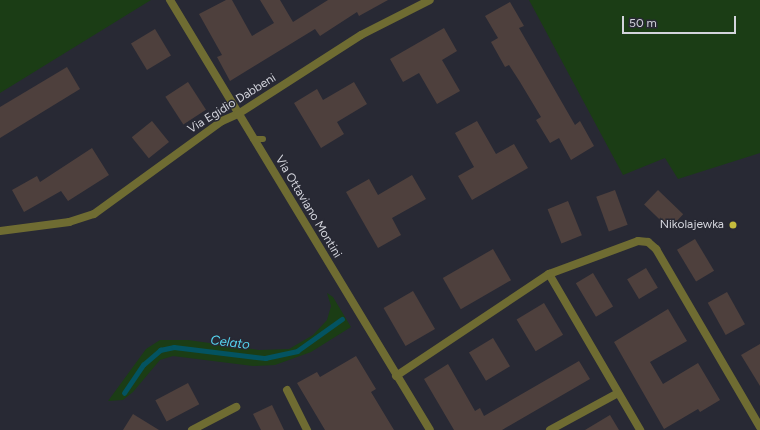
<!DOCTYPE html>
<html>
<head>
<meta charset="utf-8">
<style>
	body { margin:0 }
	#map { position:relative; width:760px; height:430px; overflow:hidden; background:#282934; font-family:Figtree,sans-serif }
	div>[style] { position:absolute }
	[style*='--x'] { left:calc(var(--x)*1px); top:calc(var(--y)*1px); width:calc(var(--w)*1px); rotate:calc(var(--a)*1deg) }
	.green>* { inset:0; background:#1b3d15 }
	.stream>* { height:4.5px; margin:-2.25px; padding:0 2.25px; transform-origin:2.25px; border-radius:2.25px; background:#035361 }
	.building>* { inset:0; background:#4e403d; transform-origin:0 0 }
	.lane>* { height:6px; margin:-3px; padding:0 3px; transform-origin:3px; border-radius:3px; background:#6f6c32 }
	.street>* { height:8px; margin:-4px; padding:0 4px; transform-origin:4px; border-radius:4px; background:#6f6c32 }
	.dots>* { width:11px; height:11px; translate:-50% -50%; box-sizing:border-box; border:2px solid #282934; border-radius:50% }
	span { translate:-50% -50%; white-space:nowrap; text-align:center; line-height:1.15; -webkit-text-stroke:3px #282934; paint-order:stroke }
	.street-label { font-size:12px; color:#d3d4dc }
	.poi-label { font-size:12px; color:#d3d4dc }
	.right { translate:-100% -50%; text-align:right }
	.water-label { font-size:13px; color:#56d7f3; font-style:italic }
	.scale { position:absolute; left:622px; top:16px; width:114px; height:18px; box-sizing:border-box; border:2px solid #d3d4dc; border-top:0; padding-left:5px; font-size:12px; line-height:14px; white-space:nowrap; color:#d3d4dc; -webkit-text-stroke:3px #282934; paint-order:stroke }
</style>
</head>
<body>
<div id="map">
	<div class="green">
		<div style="clip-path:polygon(0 0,151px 0,0 93px)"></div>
		<div style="clip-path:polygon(529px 0,760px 0,760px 153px,678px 179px,665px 158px,623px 175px)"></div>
		<div style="clip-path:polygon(327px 293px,333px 297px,351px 327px,311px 352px,275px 365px,253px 366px,173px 356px,160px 360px,133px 392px,123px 400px,108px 401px,146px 349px,160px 340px,188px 340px,259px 350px,289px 349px,313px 335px,327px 320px,331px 306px)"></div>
	</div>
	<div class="stream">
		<div style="--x:124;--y:393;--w:34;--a:-56"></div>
		<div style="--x:143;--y:365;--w:23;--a:-41"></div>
		<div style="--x:160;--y:350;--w:14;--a:-12"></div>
		<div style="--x:174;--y:347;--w:92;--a:6.9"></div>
		<div style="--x:265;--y:358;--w:33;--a:-12"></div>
		<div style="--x:297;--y:351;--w:55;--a:-35.4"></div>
	</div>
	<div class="building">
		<div style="clip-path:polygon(226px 0,232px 0,252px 36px,274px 23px,260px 0,280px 0,293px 22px,328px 0,388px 0,359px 16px,357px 12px,320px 36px,315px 29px,230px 81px,217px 57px,222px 55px,199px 14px)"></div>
		<div style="clip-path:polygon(510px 2px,524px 26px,519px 28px,575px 125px,580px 121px,594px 146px,571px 160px,559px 138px,550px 143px,536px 120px,541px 117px,520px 82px,509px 65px,505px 67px,491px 42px,498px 38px,485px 16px)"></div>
		<div style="clip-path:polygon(444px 28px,457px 51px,442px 60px,460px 91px,437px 104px,419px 73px,403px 82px,390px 59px)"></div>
		<div style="left:155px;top:29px;width:31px;height:28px;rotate:59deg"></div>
		<div style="clip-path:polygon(67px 67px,80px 89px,0 138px,0 107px)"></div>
		<div style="left:188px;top:82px;width:33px;height:27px;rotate:57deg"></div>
		<div style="clip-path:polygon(354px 82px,367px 104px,337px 122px,344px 134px,321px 148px,294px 103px,317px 89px,323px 100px)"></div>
		<div style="left:152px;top:121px;width:27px;height:26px;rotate:51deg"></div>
		<div style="clip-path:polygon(477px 121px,496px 154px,514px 144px,528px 168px,472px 200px,458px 176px,474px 167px,455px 133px)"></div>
		<div style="clip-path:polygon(92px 148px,109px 175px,68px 201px,61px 191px,24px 212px,12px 190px,37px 176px,40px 182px)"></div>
		<div style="clip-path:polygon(412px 175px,426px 199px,392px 218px,401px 235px,378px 248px,346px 192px,369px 179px,378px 195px)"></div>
		<div style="left:615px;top:190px;width:37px;height:20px;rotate:70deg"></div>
		<div style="left:658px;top:190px;width:35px;height:20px;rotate:44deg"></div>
		<div style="left:568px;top:201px;width:37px;height:22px;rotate:68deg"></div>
		<div style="left:695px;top:239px;width:37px;height:21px;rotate:59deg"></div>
		<div style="left:493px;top:249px;width:36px;height:58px;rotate:60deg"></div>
		<div style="left:646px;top:268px;width:23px;height:22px;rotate:59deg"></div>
		<div style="left:593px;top:273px;width:39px;height:20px;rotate:59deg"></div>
		<div style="left:413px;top:291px;width:44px;height:34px;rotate:60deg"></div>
		<div style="left:727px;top:292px;width:37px;height:22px;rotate:61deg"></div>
		<div style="left:544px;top:303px;width:37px;height:32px;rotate:59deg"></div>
		<div style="clip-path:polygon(668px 309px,687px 341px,650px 362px,663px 384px,698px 363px,720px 400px,700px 412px,698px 409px,664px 429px,614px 342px)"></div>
		<div style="left:493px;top:338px;width:33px;height:28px;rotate:59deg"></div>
		<div style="clip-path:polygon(760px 344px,760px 386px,741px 355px)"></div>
		<div style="clip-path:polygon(356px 356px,376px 389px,371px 392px,394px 430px,325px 430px,297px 383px,317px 372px,320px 377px)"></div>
		<div style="clip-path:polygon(579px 361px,590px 379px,502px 430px,454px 430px,424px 379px,448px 364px,475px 411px,480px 408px,484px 416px)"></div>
		<div style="left:188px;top:383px;width:24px;height:37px;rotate:62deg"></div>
		<div style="clip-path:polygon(272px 405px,284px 430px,261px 430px,253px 414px)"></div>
		<div style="clip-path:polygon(133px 414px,159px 430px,123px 430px)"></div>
		<div style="clip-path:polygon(610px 415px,619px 430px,585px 430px)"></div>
	</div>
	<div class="lane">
		<div style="--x:253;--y:139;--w:10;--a:0"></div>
	</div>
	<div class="street">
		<div style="--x:170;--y:0;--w:502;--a:58.84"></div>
		<div style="--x:0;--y:231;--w:70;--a:-7.4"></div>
		<div style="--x:69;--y:222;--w:26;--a:-18"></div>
		<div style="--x:94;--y:214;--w:158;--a:-36"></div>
		<div style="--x:222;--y:121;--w:17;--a:-24"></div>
		<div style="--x:238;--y:114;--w:146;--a:-32.7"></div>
		<div style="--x:361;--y:35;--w:77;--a:-26.9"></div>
		<div style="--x:549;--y:274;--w:181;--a:59.7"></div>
		<div style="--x:396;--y:376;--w:184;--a:-33.7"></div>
		<div style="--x:549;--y:274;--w:95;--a:-20.3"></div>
		<div style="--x:638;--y:241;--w:10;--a:6"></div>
		<div style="--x:648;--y:242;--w:11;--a:41"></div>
		<div style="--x:656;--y:249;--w:206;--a:59.7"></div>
		<div style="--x:287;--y:390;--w:45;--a:63.4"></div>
		<div style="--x:192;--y:430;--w:50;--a:-27.6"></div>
		<div style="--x:550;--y:430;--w:77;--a:-28.6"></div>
	</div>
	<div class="dots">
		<div style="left:733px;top:225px;background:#c5bc3d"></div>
	</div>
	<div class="street-label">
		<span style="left:232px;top:104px;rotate:-32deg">Via Egidio Dabbeni</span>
		<span style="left:308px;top:207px;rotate:59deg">Via Ottaviano Montini</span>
	</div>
	<div class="poi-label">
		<span class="right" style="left:724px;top:225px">Nikolajewka</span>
	</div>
	<div class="water-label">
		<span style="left:230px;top:343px;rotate:7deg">Celato</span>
	</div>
	<div class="scale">50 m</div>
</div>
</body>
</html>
